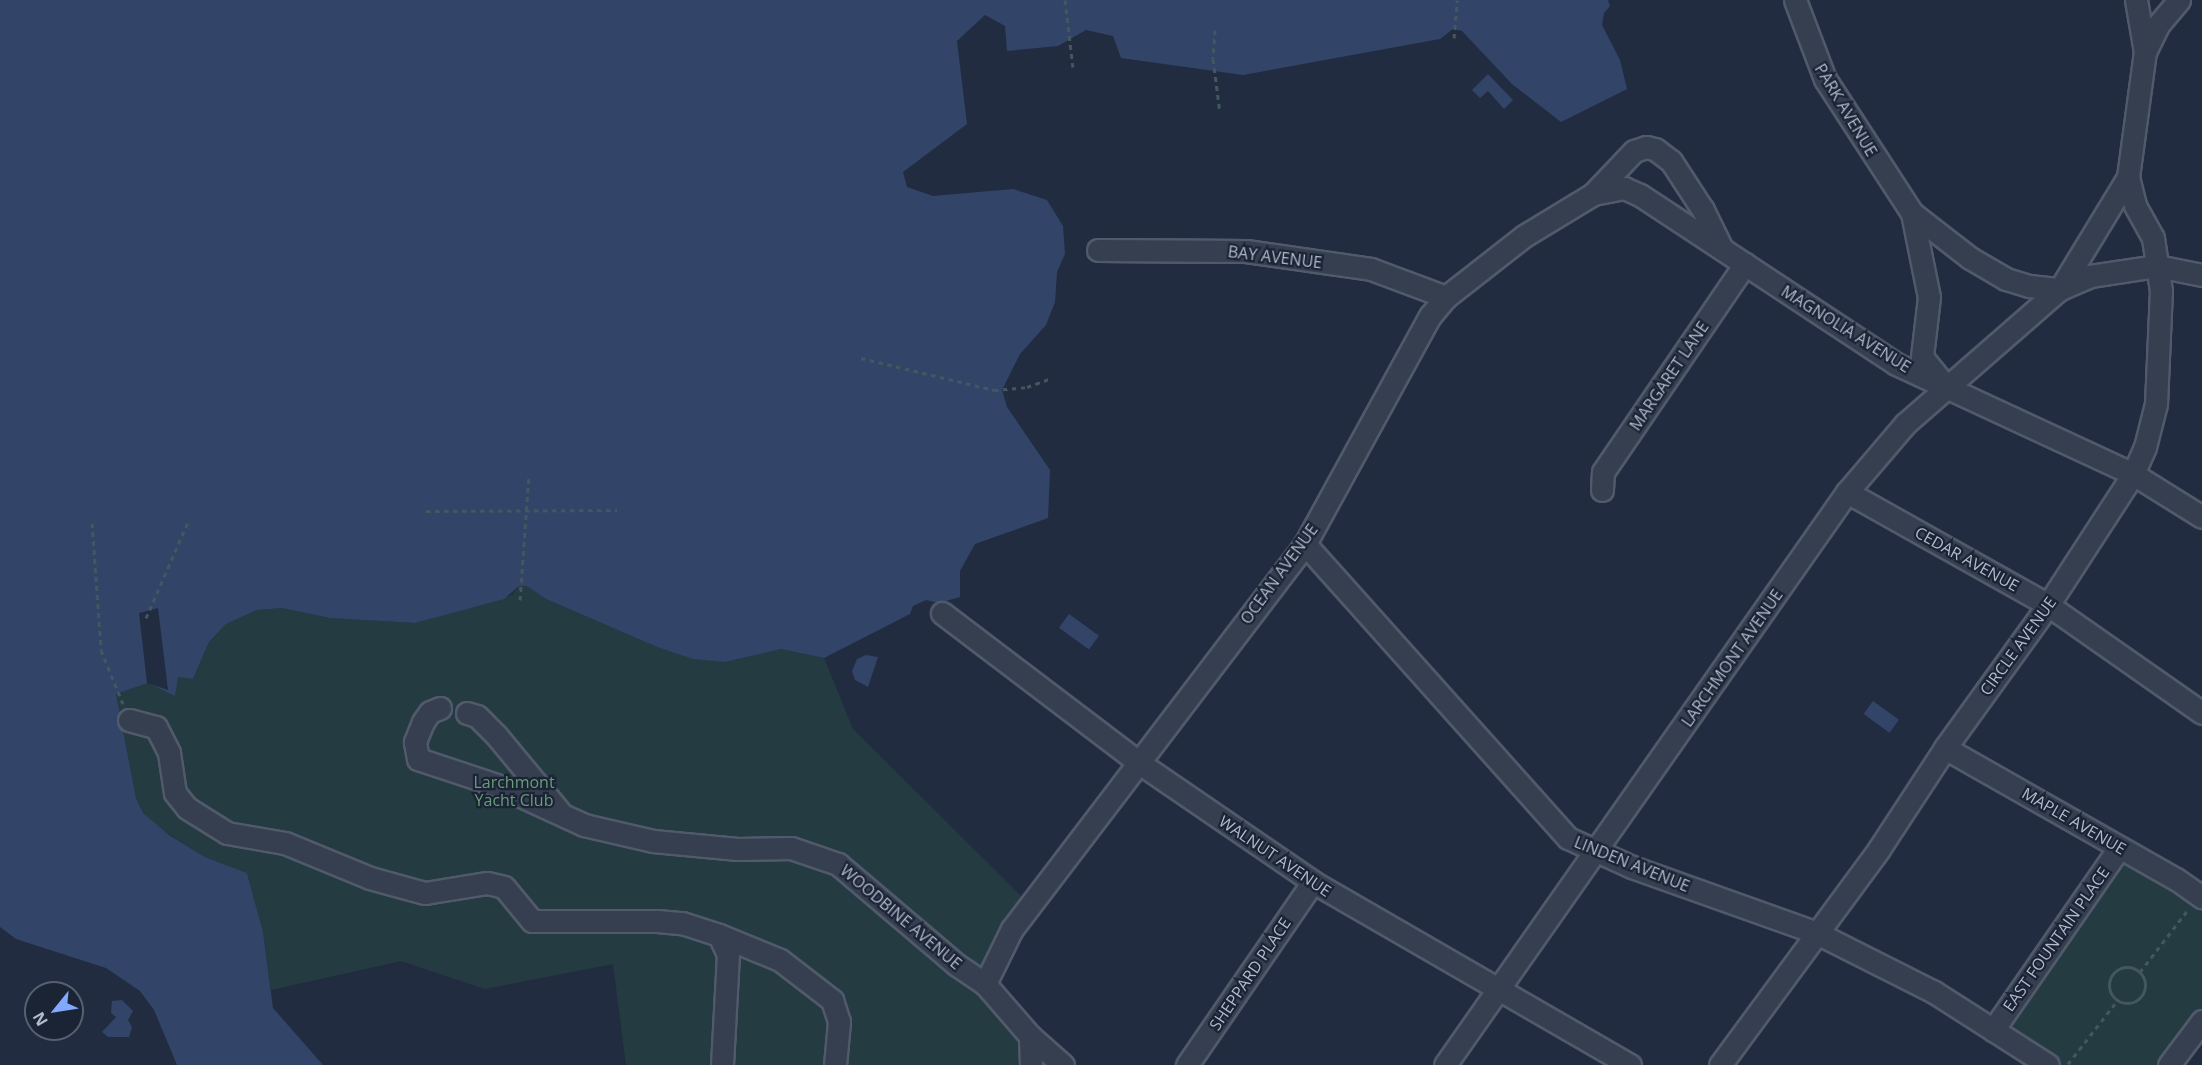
<!DOCTYPE html>
<html>
<head>
<meta charset="utf-8">
<style>
	body { margin:0 }
	#map { position:relative; width:2202px; height:1065px; overflow:hidden; background:#222c40; font-family:"Open Sans",sans-serif }
	div>[style] { position:absolute }
	[style*='--x'] { left:calc(var(--x)*1px); top:calc(var(--y)*1px); width:calc(var(--w)*1px); rotate:calc(var(--a)*1deg) }
	.green>* { inset:0; background:#243b41 }
	.water>* { inset:0; background:#324467; transform-origin:0 0 }
	.pier>* { inset:0; background:#222c40 }
	.path>* { height:3px; margin-top:-1.5px; transform-origin:0; background:repeating-linear-gradient(90deg,#42585e 0 4.5px,transparent 0 9px) }
	.path>.ring { margin:-1.5px; padding:0; box-sizing:content-box; background:none; border:3px solid #42585e; border-radius:50% }
	.roads { filter:drop-shadow(2px 0 #515a6b) drop-shadow(-2px 0 #515a6b) drop-shadow(0 2px #515a6b) drop-shadow(0 -2px #515a6b) }
	.minor>* { height:21px; margin:-10.5px; padding:0 10.5px; transform-origin:10.5px; border-radius:10.5px; background:#363f50 }
	span { translate:-50% -50%; white-space:nowrap; text-align:center; line-height:1.15; -webkit-text-stroke:4.5px #1b2435; paint-order:stroke }
	.street-label { font-size:16px; color:#b2bacb }
	.park-label { font-size:16px; color:#679e78 }
	.north { position:absolute; left:24px; top:981px; width:60px; height:60px; box-sizing:border-box; background:#1b2435; border:2px solid #576071; border-radius:50%; rotate:240deg; font-size:16px; font-weight:700; line-height:24px; text-align:center; color:#b2bacb }
	.north::after { content:''; display:block; margin:auto; width:21px; height:27px; background:#83a8ff; clip-path:polygon(50% 0,100% 100%,50% 72%,0 100%) }
</style>
</head>
<body>
<div id="map">
	<div class="green">
		<div style="clip-path:polygon(519px 586px,528px 586px,546px 599px,657px 647px,725px 662px,781px 649px,824px 658px,853px 729px,1028px 903px,983px 984px,1027px 1037px,1030px 1065px,626px 1065px,613px 964px,485px 989px,401px 961px,271px 990px,263px 932px,247px 873px,205px 857px,154px 825px,143px 813px,136px 798px,116px 694px,147px 683px,169px 690px,178px 677px,193px 679px,209px 642px,226px 624px,257px 610px,282px 608px,330px 618px,415px 623px,512px 595px)"></div>
		<div style="clip-path:polygon(2121px 854px,2202px 904px,2202px 1013px,2162px 1065px,2057px 1065px,2000px 1028px)"></div>
	</div>
	<div class="water">
		<div style="clip-path:polygon(0 0,1608px 0,1610px 6px,1604px 13px,1602px 25px,1620px 60px,1627px 89px,1561px 122px,1512px 84px,1462px 31px,1453px 29px,1440px 39px,1243px 75px,1121px 58px,1113px 36px,1086px 30px,1058px 46px,1007px 51px,1005px 26px,985px 15px,957px 41px,967px 124px,903px 172px,907px 187px,933px 196px,1013px 189px,1047px 200px,1063px 226px,1065px 254px,1057px 272px,1055px 302px,1046px 325px,1020px 354px,1002px 390px,1007px 407px,1050px 470px,1048px 518px,975px 544px,960px 571px,960px 597px,939px 603px,926px 600px,913px 606px,910px 614px,824px 658px,781px 649px,725px 662px,693px 659px,657px 647px,546px 599px,527px 586px,519px 586px,504px 599px,415px 623px,330px 618px,282px 608px,257px 610px,226px 624px,209px 642px,193px 679px,178px 677px,175px 696px,148px 683px,116px 694px,136px 798px,143px 813px,169px 835px,205px 857px,247px 873px,263px 932px,273px 1008px,323px 1065px,177px 1065px,154px 1010px,140px 991px,106px 968px,16px 939px,0 927px)"></div>
		<div style="clip-path:polygon(1488px 74px,1513px 100px,1504px 109px,1488px 91px,1480px 98px,1472px 90px)"></div>
		<div style="left:1069px;top:614px;width:37px;height:17px;rotate:36deg"></div>
		<div style="clip-path:polygon(866px 655px,878px 657px,868px 687px,855px 680px,852px 671px,857px 659px)"></div>
		<div style="left:1873px;top:701px;width:32px;height:16px;rotate:36deg"></div>
		<div style="clip-path:polygon(122px 1000px,133px 1011px,128px 1020px,132px 1027px,129px 1037px,108px 1037px,102px 1032px,116px 1017px,111px 1013px,112px 1001px)"></div>
	</div>
	<div class="pier">
		<div style="clip-path:polygon(158px 608px,168px 690px,147px 683px,139px 613px)"></div>
	</div>
	<div class="path">
		<div style="--x:1065;--y:0;--w:68;--a:83.3"></div>
		<div style="--x:1215;--y:30;--w:29;--a:94"></div>
		<div style="--x:1213;--y:59;--w:54;--a:82.6"></div>
		<div style="--x:1454;--y:38;--w:38;--a:-85"></div>
		<div style="--x:861;--y:358;--w:137;--a:13.5"></div>
		<div style="--x:994;--y:390;--w:33;--a:-5"></div>
		<div style="--x:1027;--y:387;--w:23;--a:-20"></div>
		<div style="--x:426;--y:511;--w:191;--a:-0.3"></div>
		<div style="--x:92;--y:523;--w:127;--a:85.9"></div>
		<div style="--x:101;--y:650;--w:58;--a:67.8"></div>
		<div style="--x:520;--y:600;--w:126;--a:-85.9"></div>
		<div style="--x:146;--y:618;--w:105;--a:-66.4"></div>
		<div class="ring" style="left:2109px;top:967px;width:33px;height:33px"></div>
		<div style="--x:2140;--y:972;--w:77;--a:-52.4"></div>
		<div style="--x:2068;--y:1064;--w:80;--a:-52.1"></div>
	</div>
	<div class="roads">
		<div class="minor">
			<div style="--x:1795;--y:0;--w:85;--a:69.2"></div>
			<div style="--x:1825;--y:79;--w:160;--a:57"></div>
			<div style="--x:1912;--y:213;--w:73;--a:37.8"></div>
			<div style="--x:1970;--y:258;--w:42;--a:30.3"></div>
			<div style="--x:2006;--y:279;--w:24;--a:17"></div>
			<div style="--x:2029;--y:286;--w:31;--a:6"></div>
			<div style="--x:2060;--y:289;--w:33;--a:-23"></div>
			<div style="--x:2090;--y:276;--w:68;--a:-8.5"></div>
			<div style="--x:2157;--y:266;--w:46;--a:11.3"></div>
			<div style="--x:2145;--y:52;--w:30;--a:-64"></div>
			<div style="--x:2158;--y:25;--w:33;--a:-50"></div>
			<div style="--x:1593;--y:194;--w:32;--a:-11"></div>
			<div style="--x:1624;--y:188;--w:17;--a:24"></div>
			<div style="--x:1640;--y:195;--w:307;--a:33.4"></div>
			<div style="--x:1896;--y:364;--w:261;--a:24.9"></div>
			<div style="--x:2133;--y:474;--w:81;--a:31.9"></div>
			<div style="--x:1912;--y:213;--w:86;--a:78.6"></div>
			<div style="--x:1929;--y:297;--w:60;--a:96.7"></div>
			<div style="--x:1922;--y:357;--w:32;--a:51"></div>
			<div style="--x:1098;--y:250;--w:148;--a:0.4"></div>
			<div style="--x:1246;--y:251;--w:126;--a:8.2"></div>
			<div style="--x:1371;--y:269;--w:80;--a:20.5"></div>
			<div style="--x:1602;--y:490;--w:18;--a:-87"></div>
			<div style="--x:1603;--y:472;--w:252;--a:-55.7"></div>
			<div style="--x:1847;--y:492;--w:231;--a:29.3"></div>
			<div style="--x:2048;--y:605;--w:188;--a:35"></div>
			<div style="--x:1305;--y:544;--w:394;--a:48.2"></div>
			<div style="--x:1568;--y:838;--w:70;--a:24.4"></div>
			<div style="--x:1632;--y:867;--w:194;--a:19.6"></div>
			<div style="--x:1815;--y:932;--w:133;--a:26.8"></div>
			<div style="--x:1934;--y:992;--w:135;--a:32.6"></div>
			<div style="--x:942;--y:613;--w:246;--a:37.2"></div>
			<div style="--x:1138;--y:762;--w:212;--a:34.4"></div>
			<div style="--x:1313;--y:882;--w:366;--a:30"></div>
			<div style="--x:440;--y:708;--w:11;--a:158"></div>
			<div style="--x:430;--y:712;--w:12;--a:125"></div>
			<div style="--x:423;--y:722;--w:22;--a:112"></div>
			<div style="--x:415;--y:742;--w:17;--a:80"></div>
			<div style="--x:418;--y:759;--w:85;--a:18.4"></div>
			<div style="--x:499;--y:786;--w:94;--a:24.6"></div>
			<div style="--x:584;--y:825;--w:71;--a:13.1"></div>
			<div style="--x:653;--y:841;--w:85;--a:5.4"></div>
			<div style="--x:738;--y:849;--w:53;--a:-1.1"></div>
			<div style="--x:791;--y:848;--w:50;--a:18.8"></div>
			<div style="--x:838;--y:864;--w:156;--a:40.3"></div>
			<div style="--x:957;--y:965;--w:34;--a:34"></div>
			<div style="--x:985;--y:984;--w:69;--a:49.1"></div>
			<div style="--x:1030;--y:1036;--w:44;--a:41.3"></div>
			<div style="--x:467;--y:713;--w:10;--a:17"></div>
			<div style="--x:477;--y:716;--w:27;--a:45"></div>
			<div style="--x:496;--y:735;--w:99;--a:50.3"></div>
			<div style="--x:129;--y:720;--w:28;--a:15"></div>
			<div style="--x:156;--y:727;--w:29;--a:63"></div>
			<div style="--x:169;--y:753;--w:40;--a:81.5"></div>
			<div style="--x:175;--y:793;--w:19;--a:51"></div>
			<div style="--x:187;--y:808;--w:47;--a:32"></div>
			<div style="--x:227;--y:833;--w:59;--a:9.8"></div>
			<div style="--x:285;--y:843;--w:92;--a:22.4"></div>
			<div style="--x:370;--y:878;--w:57;--a:15.3"></div>
			<div style="--x:425;--y:893;--w:63;--a:-9.2"></div>
			<div style="--x:487;--y:883;--w:17;--a:13"></div>
			<div style="--x:504;--y:887;--w:44;--a:50.5"></div>
			<div style="--x:532;--y:921;--w:125;--a:0"></div>
			<div style="--x:657;--y:921;--w:25;--a:5"></div>
			<div style="--x:682;--y:923;--w:39;--a:18"></div>
			<div style="--x:719;--y:935;--w:21;--a:65"></div>
			<div style="--x:728;--y:954;--w:111;--a:93.1"></div>
			<div style="--x:1945;--y:748;--w:266;--a:29.6"></div>
			<div style="--x:2176;--y:879;--w:32;--a:35"></div>
			<div style="--x:719;--y:935;--w:66;--a:22.3"></div>
			<div style="--x:780;--y:960;--w:66;--a:37.6"></div>
			<div style="--x:832;--y:1000;--w:23;--a:72"></div>
			<div style="--x:839;--y:1022;--w:43;--a:95.3"></div>
			<div style="--x:985;--y:984;--w:61;--a:-63.9"></div>
			<div style="--x:1012;--y:929;--w:484;--a:-52.7"></div>
			<div style="--x:1305;--y:544;--w:260;--a:-61.3"></div>
			<div style="--x:1430;--y:316;--w:25;--a:-50"></div>
			<div style="--x:1446;--y:297;--w:99;--a:-38"></div>
			<div style="--x:1524;--y:236;--w:81;--a:-31.3"></div>
			<div style="--x:1593;--y:194;--w:59;--a:-46.4"></div>
			<div style="--x:1634;--y:151;--w:13;--a:-18"></div>
			<div style="--x:1646;--y:147;--w:9;--a:13"></div>
			<div style="--x:1655;--y:149;--w:20;--a:37"></div>
			<div style="--x:1671;--y:161;--w:59;--a:56.9"></div>
			<div style="--x:1703;--y:210;--w:43;--a:64"></div>
			<div style="--x:1993;--y:1030;--w:221;--a:-55.3"></div>
			<div style="--x:1030;--y:1036;--w:29;--a:88"></div>
			<div style="--x:1187;--y:1065;--w:222;--a:-55.5"></div>
			<div style="--x:1445;--y:1065;--w:700;--a:-54.95"></div>
			<div style="--x:1847;--y:492;--w:89;--a:-49.5"></div>
			<div style="--x:1905;--y:424;--w:206;--a:-41.1"></div>
			<div style="--x:2060;--y:289;--w:131;--a:-58.7"></div>
			<div style="--x:1720;--y:1065;--w:268;--a:-53.6"></div>
			<div style="--x:1879;--y:849;--w:121;--a:-56.8"></div>
			<div style="--x:1945;--y:748;--w:176;--a:-54.2"></div>
			<div style="--x:2048;--y:605;--w:156;--a:-57"></div>
			<div style="--x:2133;--y:474;--w:30;--a:-66"></div>
			<div style="--x:2145;--y:447;--w:44;--a:-75.7"></div>
			<div style="--x:2156;--y:404;--w:113;--a:-87.5"></div>
			<div style="--x:2161;--y:291;--w:54;--a:-98.6"></div>
			<div style="--x:2153;--y:238;--w:38;--a:-119"></div>
			<div style="--x:2135;--y:205;--w:29;--a:-104"></div>
			<div style="--x:2128;--y:177;--w:126;--a:-82.3"></div>
			<div style="--x:2145;--y:52;--w:53;--a:-99.8"></div>
			<div style="--x:2169;--y:1065;--w:55;--a:-53.1"></div>
		</div>
	</div>
	<div class="street-label">
		<span style="left:1846px;top:110px;rotate:59deg">PARK AVENUE</span>
		<span style="left:1275px;top:257px;rotate:7deg">BAY AVENUE</span>
		<span style="left:1846px;top:329px;rotate:32deg">MAGNOLIA AVENUE</span>
		<span style="left:1669px;top:376px;rotate:-56deg">MARGARET LANE</span>
		<span style="left:1967px;top:559px;rotate:29deg">CEDAR AVENUE</span>
		<span style="left:1279px;top:574px;rotate:-54deg">OCEAN AVENUE</span>
		<span style="left:2018px;top:646px;rotate:-54deg">CIRCLE AVENUE</span>
		<span style="left:1732px;top:658px;rotate:-55deg">LARCHMONT AVENUE</span>
		<span style="left:2074px;top:821px;rotate:30deg">MAPLE AVENUE</span>
		<span style="left:1275px;top:856px;rotate:34deg">WALNUT AVENUE</span>
		<span style="left:1632px;top:864px;rotate:22deg">LINDEN AVENUE</span>
		<span style="left:901px;top:917px;rotate:40deg">WOODBINE AVENUE</span>
		<span style="left:2056px;top:939px;rotate:-55deg">EAST FOUNTAIN PLACE</span>
		<span style="left:1250px;top:974px;rotate:-56deg">SHEPPARD PLACE</span>
	</div>
	<div class="park-label">
		<span style="left:514px;top:791px">Larchmont<br>Yacht Club</span>
	</div>
	<div class="north">N</div>
</div>
</body>
</html>
